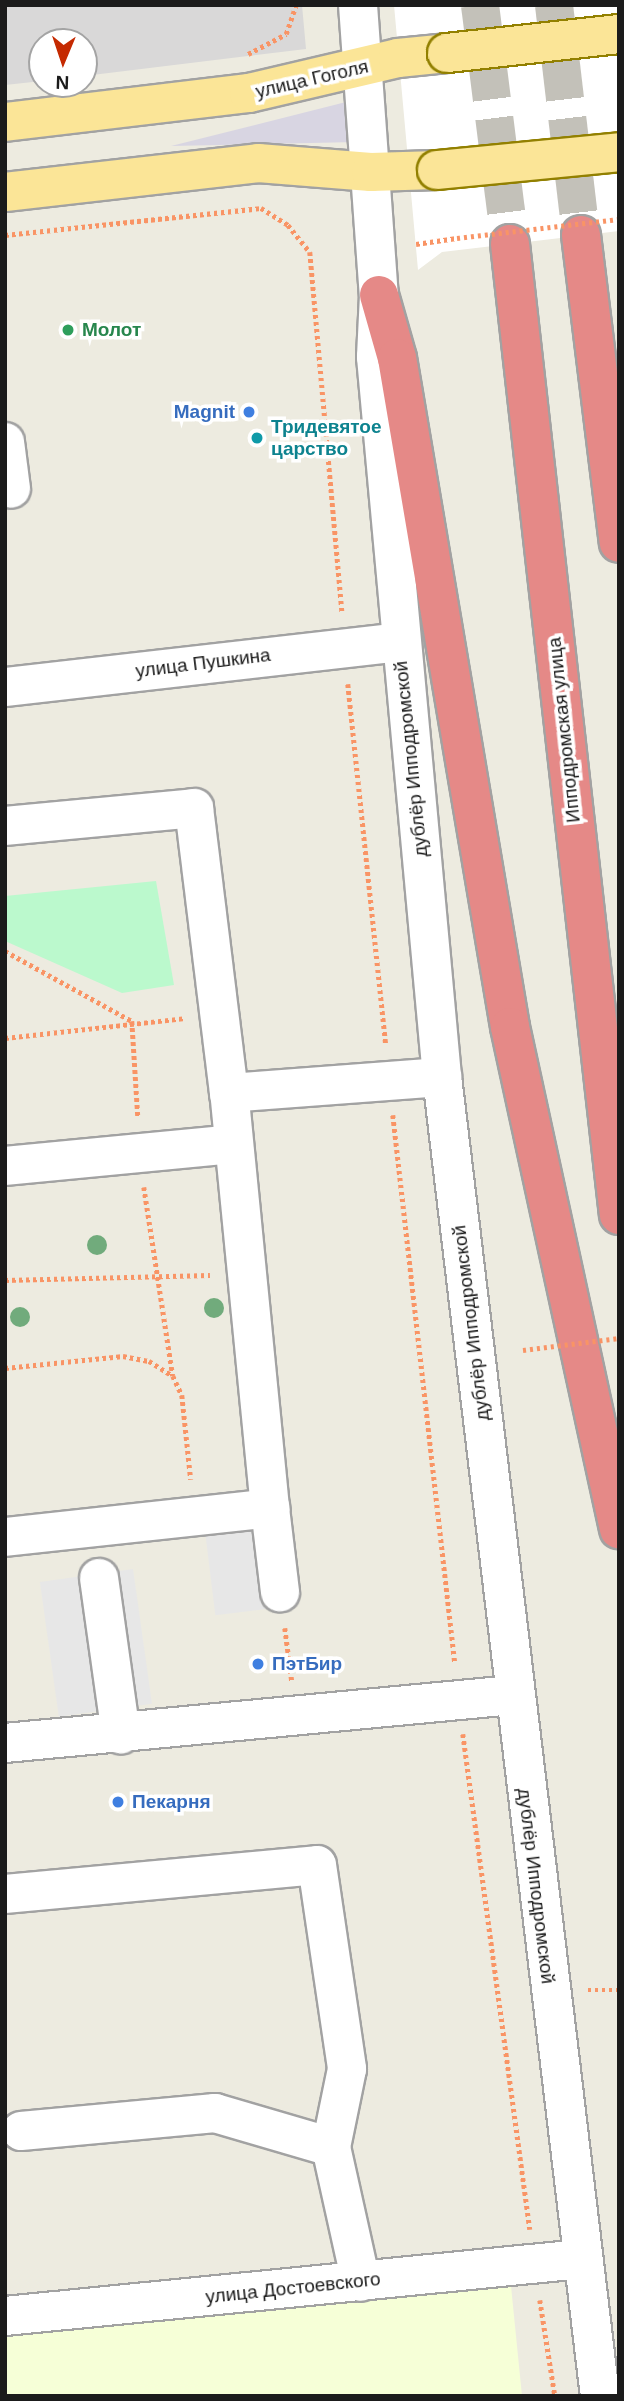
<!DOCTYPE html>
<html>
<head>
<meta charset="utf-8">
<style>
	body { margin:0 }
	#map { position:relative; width:624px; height:2401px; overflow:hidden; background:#edebe0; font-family:Arial,sans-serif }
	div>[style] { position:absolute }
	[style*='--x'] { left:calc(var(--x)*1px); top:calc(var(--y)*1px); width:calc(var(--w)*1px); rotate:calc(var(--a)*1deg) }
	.residential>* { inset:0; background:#d9d8d8 }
	.education>* { inset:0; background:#f6ffd7 }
	.park>* { inset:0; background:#bbf9cd }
	.parking>* { inset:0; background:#e7e7e7; transform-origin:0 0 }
	.plaza>* { inset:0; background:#d8d5e2 }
	.pier>* { inset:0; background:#fff }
	.highway-tunnel>* { height:38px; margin-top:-19px; transform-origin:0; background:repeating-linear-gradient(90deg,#c3c1b9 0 38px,transparent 0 57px) }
	.path>* { height:4.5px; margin-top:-2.25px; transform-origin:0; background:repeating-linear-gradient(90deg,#f99465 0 3.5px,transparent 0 7px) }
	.roads { filter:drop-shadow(2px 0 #a2a2a2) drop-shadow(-2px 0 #a2a2a2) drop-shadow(0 2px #a2a2a2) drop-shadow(0 -2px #a2a2a2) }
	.minor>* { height:38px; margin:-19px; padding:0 19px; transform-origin:19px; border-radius:19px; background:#fff }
	.major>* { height:38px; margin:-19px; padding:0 19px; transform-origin:19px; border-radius:19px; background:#fbe597 }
	.highway>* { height:38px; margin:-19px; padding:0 19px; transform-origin:19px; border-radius:19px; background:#e58987 }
	.path-bridge>* { height:4.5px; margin-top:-2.25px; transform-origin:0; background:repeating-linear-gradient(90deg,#f99465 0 3.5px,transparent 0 7px) }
	.bridges { filter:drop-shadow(2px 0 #928000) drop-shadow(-2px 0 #928000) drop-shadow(0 2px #928000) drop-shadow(0 -2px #928000) }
	.major-bridge>* { height:38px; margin:-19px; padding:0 19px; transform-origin:19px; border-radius:19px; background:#fbe597 }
	.trees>* { width:20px; height:20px; margin:-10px; border-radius:50%; background:#71ab7c }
	.dots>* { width:19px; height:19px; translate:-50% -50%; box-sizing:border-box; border:4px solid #fff; border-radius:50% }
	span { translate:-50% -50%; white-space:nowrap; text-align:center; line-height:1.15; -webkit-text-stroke:7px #fff; paint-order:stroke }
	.street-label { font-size:19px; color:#1b1b1b }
	.leisure-label { font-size:19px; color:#27864d; font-weight:700 }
	.left { translate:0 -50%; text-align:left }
	.shop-label { font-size:19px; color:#366cbe; font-weight:700 }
	.right { translate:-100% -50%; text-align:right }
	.culture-label { font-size:19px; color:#0d838f; font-weight:700 }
	.frame { position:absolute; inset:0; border:7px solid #1b1b1b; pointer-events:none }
	.north { position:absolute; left:28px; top:28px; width:70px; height:70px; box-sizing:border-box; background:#fff; border:2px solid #a4a4a4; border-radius:50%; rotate:182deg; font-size:19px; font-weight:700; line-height:28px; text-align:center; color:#1b1b1b }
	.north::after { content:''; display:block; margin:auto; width:24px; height:32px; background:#c52a01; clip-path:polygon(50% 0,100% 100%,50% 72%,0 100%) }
</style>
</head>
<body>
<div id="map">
	<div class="residential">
		<div style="clip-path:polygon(5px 5px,302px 5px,306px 49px,84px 76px,84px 42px,42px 42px,42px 81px,5px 85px)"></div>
	</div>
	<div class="education">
		<div style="clip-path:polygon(511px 2286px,522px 2396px,5px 2396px,5px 2337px)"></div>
	</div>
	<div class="park">
		<div style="clip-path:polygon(156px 881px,174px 985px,122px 993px,5px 941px,5px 896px)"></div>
	</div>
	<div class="parking">
		<div style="left:277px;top:1510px;width:97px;height:74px;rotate:83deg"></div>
		<div style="left:133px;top:1569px;width:136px;height:94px;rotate:82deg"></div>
	</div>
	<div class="plaza">
		<div style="clip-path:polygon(350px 101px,356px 142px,171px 146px)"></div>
	</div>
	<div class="pier">
		<div style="clip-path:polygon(394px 5px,619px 5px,619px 231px,442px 252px,418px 270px)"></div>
	</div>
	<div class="highway-tunnel">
		<div style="--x:480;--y:5;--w:241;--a:82.8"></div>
		<div style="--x:554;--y:5;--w:232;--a:83.3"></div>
	</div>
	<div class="path">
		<div style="--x:248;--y:54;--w:43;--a:-27.8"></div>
		<div style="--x:286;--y:34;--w:31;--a:-71"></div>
		<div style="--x:5;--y:235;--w:257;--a:-6"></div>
		<div style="--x:261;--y:208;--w:32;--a:32"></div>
		<div style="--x:288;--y:225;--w:35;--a:51"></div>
		<div style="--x:310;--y:252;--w:361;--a:84.9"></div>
		<div style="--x:416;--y:244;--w:41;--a:-8.3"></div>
		<div style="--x:348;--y:684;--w:362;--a:84"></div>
		<div style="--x:5;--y:951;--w:145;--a:28.9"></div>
		<div style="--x:132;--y:1021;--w:95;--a:86.4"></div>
		<div style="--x:5;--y:1038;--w:181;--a:-6.3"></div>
		<div style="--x:393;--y:1115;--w:551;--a:83.55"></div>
		<div style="--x:144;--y:1187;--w:191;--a:81.3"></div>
		<div style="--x:5;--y:1280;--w:205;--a:-1.4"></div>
		<div style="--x:5;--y:1368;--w:119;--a:-5.8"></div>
		<div style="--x:123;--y:1356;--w:26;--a:11"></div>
		<div style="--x:149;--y:1361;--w:28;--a:32"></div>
		<div style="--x:173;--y:1376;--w:21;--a:65"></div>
		<div style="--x:182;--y:1395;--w:85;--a:84"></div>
		<div style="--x:285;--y:1628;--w:54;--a:82.6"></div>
		<div style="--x:463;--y:1734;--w:500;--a:82.3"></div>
		<div style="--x:588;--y:1990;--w:31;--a:0"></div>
		<div style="--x:540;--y:2300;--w:97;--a:81.1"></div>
	</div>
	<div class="roads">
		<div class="minor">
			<div style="--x:358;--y:5;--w:291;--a:85.9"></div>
			<div style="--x:379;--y:295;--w:62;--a:92.8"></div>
			<div style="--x:376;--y:357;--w:723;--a:84.76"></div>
			<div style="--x:442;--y:1077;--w:1328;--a:83.17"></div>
			<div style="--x:5;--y:442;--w:47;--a:82.7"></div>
			<div style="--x:5;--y:687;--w:398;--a:-6.5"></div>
			<div style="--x:5;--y:826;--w:190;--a:-5.4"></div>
			<div style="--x:194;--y:808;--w:287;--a:83"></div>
			<div style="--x:229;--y:1093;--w:214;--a:-4.3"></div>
			<div style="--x:5;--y:1166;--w:228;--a:-5.5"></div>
			<div style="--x:270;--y:1508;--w:85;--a:83.2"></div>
			<div style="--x:5;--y:1537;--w:267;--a:-6.2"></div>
			<div style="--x:270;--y:1508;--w:417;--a:-95.6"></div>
			<div style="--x:99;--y:1578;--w:158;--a:82"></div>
			<div style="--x:5;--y:1743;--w:510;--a:-5.4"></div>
			<div style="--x:5;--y:1894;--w:313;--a:-5.3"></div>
			<div style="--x:317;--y:1865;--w:206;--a:81.6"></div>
			<div style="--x:347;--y:2069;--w:80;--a:101.6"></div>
			<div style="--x:331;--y:2147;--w:138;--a:77.5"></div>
			<div style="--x:21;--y:2131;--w:195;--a:-5.3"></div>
			<div style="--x:215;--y:2113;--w:121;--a:16.3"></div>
			<div style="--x:5;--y:2316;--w:579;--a:-5.65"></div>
		</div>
		<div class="major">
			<div style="--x:5;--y:122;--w:246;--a:-6.8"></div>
			<div style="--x:249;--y:93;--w:153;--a:-13.2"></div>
			<div style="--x:398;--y:58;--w:49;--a:-5.8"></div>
			<div style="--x:5;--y:192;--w:255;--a:-6.5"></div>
			<div style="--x:258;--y:163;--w:113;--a:4.6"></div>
			<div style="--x:371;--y:172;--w:66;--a:-1.7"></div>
		</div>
		<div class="highway">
			<div style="--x:581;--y:235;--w:310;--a:83"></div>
			<div style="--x:510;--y:244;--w:977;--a:83.6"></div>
			<div style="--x:379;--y:295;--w:66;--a:74.1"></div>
			<div style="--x:397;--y:358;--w:678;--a:80.41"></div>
			<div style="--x:510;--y:1027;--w:514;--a:77.75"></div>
		</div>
	</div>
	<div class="path-bridge">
		<div style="--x:457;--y:238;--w:163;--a:-6.7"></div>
		<div style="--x:523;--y:1350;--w:97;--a:-7.1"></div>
	</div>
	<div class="bridges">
		<div class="major-bridge">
			<div style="--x:447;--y:53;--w:173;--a:-6.3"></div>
			<div style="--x:437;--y:170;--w:183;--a:-5.6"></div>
		</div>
	</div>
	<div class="trees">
		<div style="left:97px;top:1245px"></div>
		<div style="left:214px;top:1308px"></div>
		<div style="left:20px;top:1317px"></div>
	</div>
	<div class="dots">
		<div style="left:68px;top:330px;background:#2e9e5b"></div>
		<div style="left:249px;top:412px;background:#3f7fe0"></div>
		<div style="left:257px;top:438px;background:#0f9aa8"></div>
		<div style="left:258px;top:1664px;background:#3f7fe0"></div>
		<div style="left:118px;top:1802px;background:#3f7fe0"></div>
	</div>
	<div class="street-label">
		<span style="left:312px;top:79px;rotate:-13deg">улица Гоголя</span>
		<span style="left:203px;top:663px;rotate:-7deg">улица Пушкина</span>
		<span style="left:564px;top:730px;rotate:-96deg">Ипподромская улица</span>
		<span style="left:411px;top:759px;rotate:-96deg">дублёр Ипподромской</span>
		<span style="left:471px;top:1323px;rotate:-97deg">дублёр Ипподромской</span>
		<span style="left:536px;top:1886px;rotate:83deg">дублёр Ипподромской</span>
		<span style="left:293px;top:2288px;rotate:-6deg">улица Достоевского</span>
	</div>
	<div class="leisure-label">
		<span class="left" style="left:82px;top:330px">Молот</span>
	</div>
	<div class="shop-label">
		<span class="right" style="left:235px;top:412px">Magnit</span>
		<span class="left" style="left:272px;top:1664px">ПэтБир</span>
		<span class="left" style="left:132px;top:1802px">Пекарня</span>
	</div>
	<div class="culture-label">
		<span class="left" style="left:271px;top:438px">Тридевятое<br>царство</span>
	</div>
	<div class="frame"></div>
	<div class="north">N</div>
</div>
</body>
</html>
